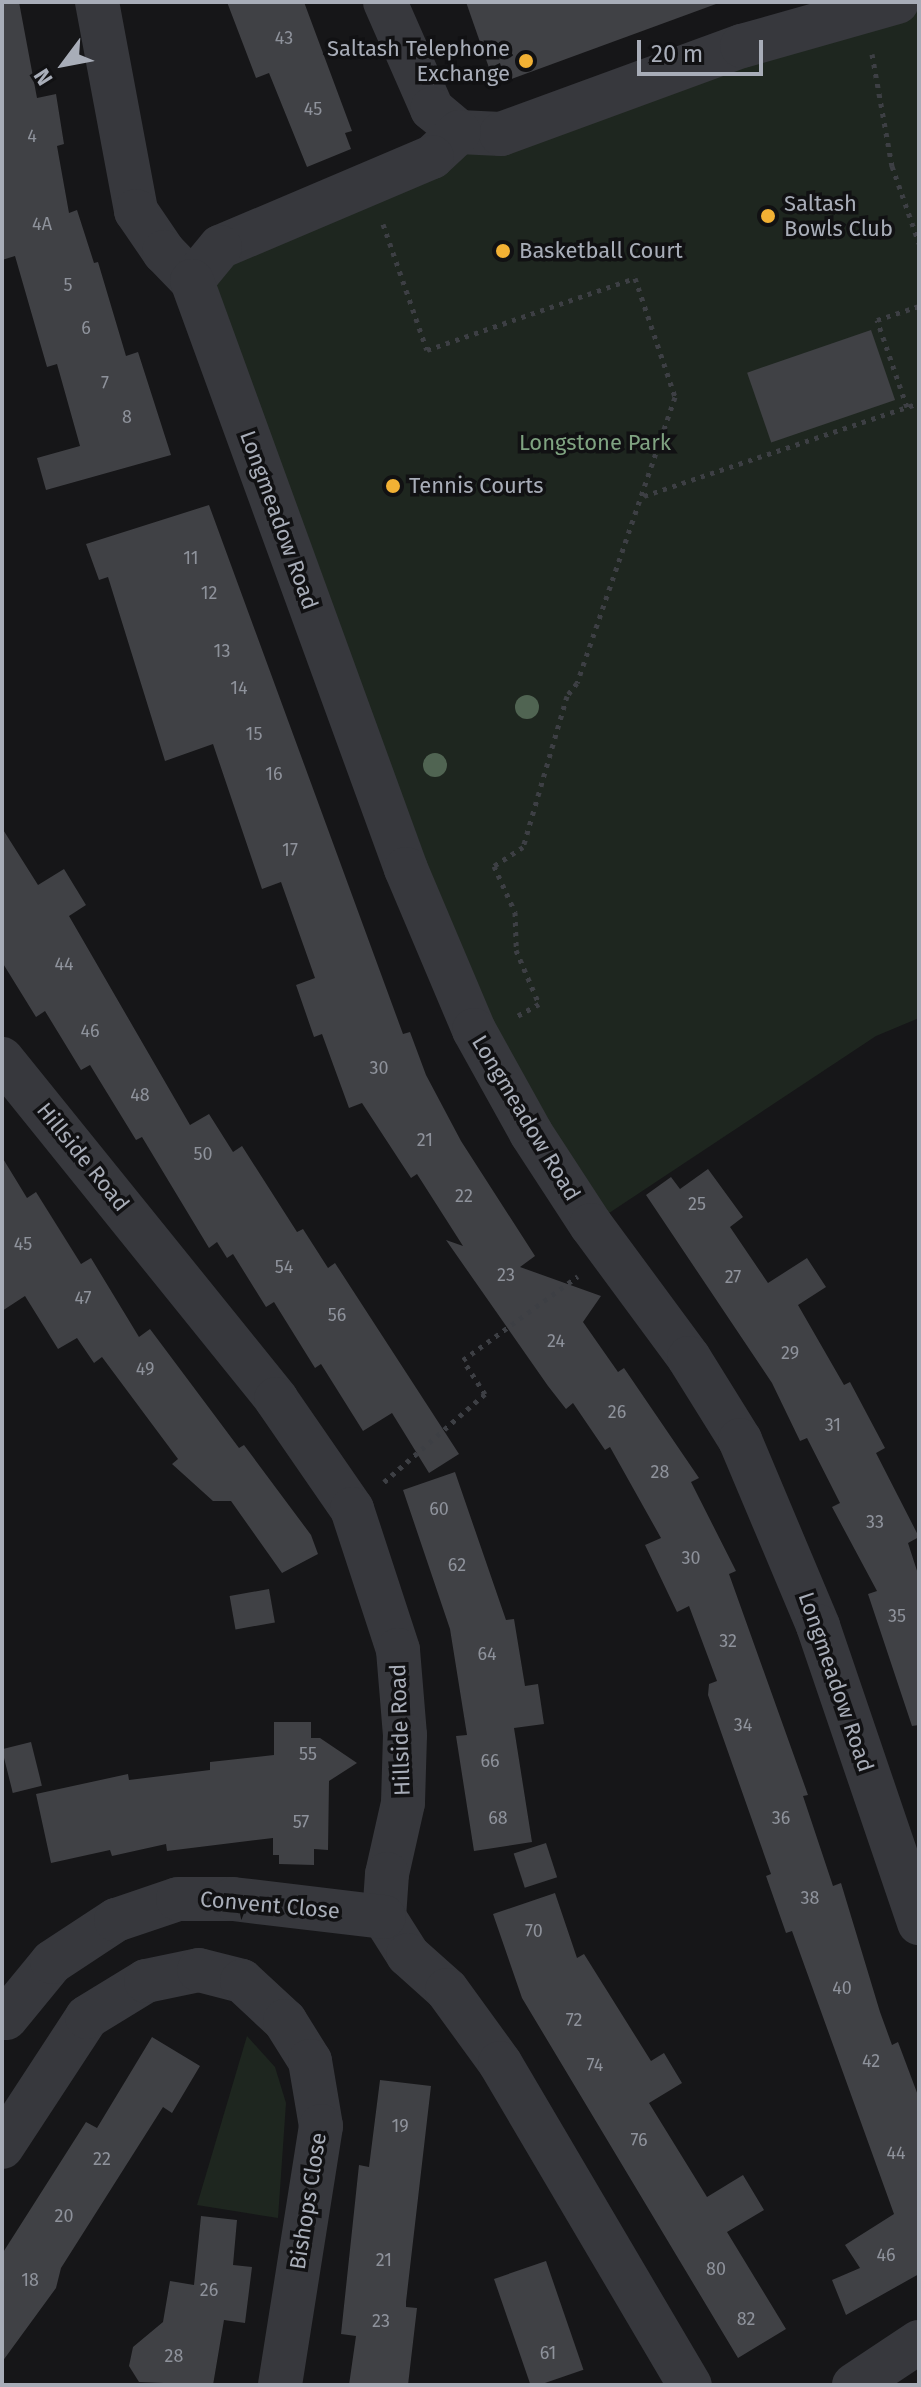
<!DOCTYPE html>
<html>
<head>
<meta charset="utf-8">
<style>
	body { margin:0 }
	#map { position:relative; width:921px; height:2387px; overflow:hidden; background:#161618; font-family:"Fira Sans",sans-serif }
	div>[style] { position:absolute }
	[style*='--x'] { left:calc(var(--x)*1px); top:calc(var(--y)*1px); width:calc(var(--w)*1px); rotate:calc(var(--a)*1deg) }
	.green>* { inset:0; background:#1e261f }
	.building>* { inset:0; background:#404145; transform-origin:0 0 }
	.path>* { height:5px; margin-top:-2.5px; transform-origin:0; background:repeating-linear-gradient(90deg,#3d3f44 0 4px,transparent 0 10px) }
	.street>* { height:44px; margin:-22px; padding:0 22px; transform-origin:22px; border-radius:22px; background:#37383d }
	.trees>* { width:24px; height:24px; margin:-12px; border-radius:50%; background:#506452 }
	.dots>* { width:22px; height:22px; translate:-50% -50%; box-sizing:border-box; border:4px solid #111113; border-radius:50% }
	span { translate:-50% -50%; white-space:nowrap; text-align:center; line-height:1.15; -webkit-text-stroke:7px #111113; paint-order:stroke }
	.number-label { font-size:18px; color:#8e929b }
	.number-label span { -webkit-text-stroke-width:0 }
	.poi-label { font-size:22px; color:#a8adb8 }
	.right { translate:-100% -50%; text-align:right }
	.left { translate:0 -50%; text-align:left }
	.park-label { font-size:22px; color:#7fa381 }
	.street-label { font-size:22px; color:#a8adb8 }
	.frame { position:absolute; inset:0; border:4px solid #a8adb8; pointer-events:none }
	.north { position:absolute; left:24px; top:24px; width:80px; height:80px; -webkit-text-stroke:6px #111113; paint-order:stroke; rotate:238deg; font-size:22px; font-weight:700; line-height:32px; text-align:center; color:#a8adb8 }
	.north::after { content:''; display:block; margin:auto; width:28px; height:36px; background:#a8adb8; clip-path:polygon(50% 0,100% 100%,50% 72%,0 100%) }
	.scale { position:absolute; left:637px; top:40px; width:126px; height:36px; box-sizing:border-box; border:4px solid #a8adb8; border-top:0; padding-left:10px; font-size:24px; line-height:28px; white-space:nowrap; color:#a8adb8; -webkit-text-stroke:6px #111113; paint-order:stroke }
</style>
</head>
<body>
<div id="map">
	<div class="green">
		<div style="clip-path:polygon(897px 2px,919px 2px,919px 1018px,876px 1036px,591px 1225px,531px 1133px,192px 281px,370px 185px)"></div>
		<div style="clip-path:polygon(247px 2036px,275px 2067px,286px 2103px,278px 2218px,197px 2205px)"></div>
	</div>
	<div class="building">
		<div style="clip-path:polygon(2px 2px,19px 2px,37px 98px,56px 94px,64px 144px,57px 146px,69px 213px,77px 210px,94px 263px,98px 262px,126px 356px,138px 352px,171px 455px,46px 490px,37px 458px,80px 446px,57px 364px,47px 367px,15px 256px,2px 260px)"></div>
		<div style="clip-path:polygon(227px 2px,304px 2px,352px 131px,345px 133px,351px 149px,307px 167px,269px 73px,256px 78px)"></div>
		<div style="clip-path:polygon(466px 2px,715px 2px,716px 4px,495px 85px)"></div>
		<div style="left:871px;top:330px;width:74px;height:131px;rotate:71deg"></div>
		<div style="clip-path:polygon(209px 505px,403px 1034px,410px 1032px,426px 1075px,461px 1141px,535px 1256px,520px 1267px,601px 1296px,583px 1322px,618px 1372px,624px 1368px,699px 1478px,691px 1482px,736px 1571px,729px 1574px,808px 1795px,803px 1796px,833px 1886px,841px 1883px,880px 2012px,892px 2045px,898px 2042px,919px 2098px,919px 2274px,846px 2315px,832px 2280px,860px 2268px,845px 2245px,894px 2214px,792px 1931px,786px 1933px,766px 1876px,771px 1874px,708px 1695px,709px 1684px,717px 1681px,689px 1606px,677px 1612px,645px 1545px,661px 1538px,610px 1447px,605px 1450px,573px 1403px,566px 1409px,548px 1386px,446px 1240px,463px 1246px,417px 1174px,411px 1178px,362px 1103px,349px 1108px,322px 1034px,314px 1037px,296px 985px,315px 978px,281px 882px,262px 889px,213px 744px,165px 761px,108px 577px,99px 580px,86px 544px)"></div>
		<div style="clip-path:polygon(2px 828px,38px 885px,64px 869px,86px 905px,69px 916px,190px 1125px,209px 1114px,233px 1152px,242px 1146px,297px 1232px,303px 1229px,328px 1268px,335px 1263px,459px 1454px,429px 1473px,392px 1413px,363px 1431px,321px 1364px,315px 1368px,274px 1302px,266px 1307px,233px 1254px,227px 1258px,217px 1242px,209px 1248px,142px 1137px,136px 1140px,90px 1065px,81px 1070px,45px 1011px,36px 1017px,2px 962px)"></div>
		<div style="clip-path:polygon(2px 1157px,27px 1198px,36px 1192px,81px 1264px,91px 1258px,139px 1337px,150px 1329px,239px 1448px,244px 1445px,311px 1535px,318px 1554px,282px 1573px,231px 1501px,213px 1501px,172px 1464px,178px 1459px,102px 1357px,94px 1363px,77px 1338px,58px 1349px,25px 1296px,2px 1311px)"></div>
		<div style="clip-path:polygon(708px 1169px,743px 1217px,730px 1227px,768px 1283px,807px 1258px,826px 1287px,798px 1305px,844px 1385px,850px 1382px,885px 1448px,876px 1453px,919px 1537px,908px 1543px,919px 1577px,919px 1725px,912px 1726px,868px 1594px,877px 1591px,832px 1507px,840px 1503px,807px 1438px,800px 1441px,772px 1383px,646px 1195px,671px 1177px,680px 1189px)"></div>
		<div style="clip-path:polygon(455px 1472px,506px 1620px,514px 1619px,525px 1686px,538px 1684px,544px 1724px,514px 1728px,532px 1842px,474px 1851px,456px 1736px,467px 1735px,450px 1629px,403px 1490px)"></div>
		<div style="left:269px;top:1589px;width:34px;height:40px;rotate:80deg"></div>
		<div style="clip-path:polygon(274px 1722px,311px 1722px,311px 1738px,320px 1738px,357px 1763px,329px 1781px,328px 1850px,314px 1849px,314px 1865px,279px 1864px,279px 1855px,273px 1855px,273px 1838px,167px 1851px,166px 1844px,112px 1856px,110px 1850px,51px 1863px,36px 1794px,128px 1774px,129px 1780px,210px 1770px,210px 1762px,274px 1755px)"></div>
		<div style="left:31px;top:1742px;width:45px;height:30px;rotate:76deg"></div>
		<div style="left:546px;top:1843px;width:36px;height:34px;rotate:72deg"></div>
		<div style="clip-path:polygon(555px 1893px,577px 1958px,584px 1954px,651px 2061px,664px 2053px,682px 2083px,649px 2103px,707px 2197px,743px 2175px,764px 2210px,727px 2232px,786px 2329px,738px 2358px,522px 1998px,493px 1914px)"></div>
		<div style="clip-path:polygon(152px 2037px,200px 2066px,172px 2113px,163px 2107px,61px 2268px,56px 2288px,2px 2362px,2px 2254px,86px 2122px,97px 2128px)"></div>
		<div style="clip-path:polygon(380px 2080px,431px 2086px,406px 2302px,406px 2307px,417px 2308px,408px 2385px,349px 2385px,356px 2336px,341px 2334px,359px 2165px,369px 2167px)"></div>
		<div style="clip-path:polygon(201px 2216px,237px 2220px,233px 2265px,252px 2267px,245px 2323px,224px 2320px,213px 2385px,139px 2382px,129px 2366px,133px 2347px,163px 2322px,170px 2281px,194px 2285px)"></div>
		<div style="left:546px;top:2261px;width:115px;height:55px;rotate:71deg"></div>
	</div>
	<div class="path">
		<div style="--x:872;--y:54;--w:114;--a:79.9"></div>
		<div style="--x:892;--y:166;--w:82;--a:70.7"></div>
		<div style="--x:383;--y:224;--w:133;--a:70.8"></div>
		<div style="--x:427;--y:350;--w:220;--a:-19.1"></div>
		<div style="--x:635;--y:278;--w:126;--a:71.4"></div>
		<div style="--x:675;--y:397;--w:302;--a:108.9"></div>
		<div style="--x:577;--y:683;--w:16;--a:128"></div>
		<div style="--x:567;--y:696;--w:157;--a:106.2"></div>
		<div style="--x:523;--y:847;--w:35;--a:147"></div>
		<div style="--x:494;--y:866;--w:51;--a:65.5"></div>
		<div style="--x:515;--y:912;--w:38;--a:88"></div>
		<div style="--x:516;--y:950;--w:59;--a:66.9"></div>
		<div style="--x:539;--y:1004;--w:29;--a:151"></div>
		<div style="--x:907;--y:407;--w:92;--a:-109"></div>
		<div style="--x:877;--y:320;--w:44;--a:-18.4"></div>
		<div style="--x:644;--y:496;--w:290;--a:-18.7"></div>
		<div style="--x:384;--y:1482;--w:134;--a:-41.1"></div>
		<div style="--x:485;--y:1394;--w:40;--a:-122.9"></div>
		<div style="--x:463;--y:1360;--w:142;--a:-36.1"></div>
	</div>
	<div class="street">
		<div style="--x:97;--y:2;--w:213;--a:79.4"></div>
		<div style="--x:136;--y:211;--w:50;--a:55.7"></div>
		<div style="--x:164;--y:252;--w:40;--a:46"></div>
		<div style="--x:385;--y:2;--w:117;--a:66.3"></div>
		<div style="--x:432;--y:109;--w:35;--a:40"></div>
		<div style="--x:459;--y:132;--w:42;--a:2.7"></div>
		<div style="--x:501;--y:134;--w:257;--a:-20.1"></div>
		<div style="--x:742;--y:46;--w:161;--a:-15.8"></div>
		<div style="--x:459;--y:132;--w:37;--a:137"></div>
		<div style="--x:432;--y:157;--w:230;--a:157"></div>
		<div style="--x:220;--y:247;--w:44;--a:129.5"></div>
		<div style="--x:192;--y:281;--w:626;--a:70"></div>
		<div style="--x:406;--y:869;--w:175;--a:67.1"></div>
		<div style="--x:474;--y:1030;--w:118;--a:61"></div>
		<div style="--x:531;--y:1133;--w:110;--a:56.9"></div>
		<div style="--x:591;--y:1225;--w:165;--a:53.6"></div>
		<div style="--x:689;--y:1358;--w:97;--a:58.1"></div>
		<div style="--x:740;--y:1440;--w:202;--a:67.2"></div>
		<div style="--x:818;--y:1626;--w:314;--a:71.2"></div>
		<div style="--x:2;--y:1059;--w:437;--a:51.1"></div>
		<div style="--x:276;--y:1399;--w:134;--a:55.4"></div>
		<div style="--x:352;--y:1509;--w:148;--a:71.9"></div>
		<div style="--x:398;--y:1650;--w:85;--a:85.3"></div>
		<div style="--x:405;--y:1735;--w:68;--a:91.7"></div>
		<div style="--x:403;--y:1803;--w:73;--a:102.7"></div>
		<div style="--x:387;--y:1874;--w:43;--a:94"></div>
		<div style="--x:384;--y:1917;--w:45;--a:57.7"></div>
		<div style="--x:408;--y:1955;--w:52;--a:41.9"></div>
		<div style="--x:447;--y:1990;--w:90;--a:54"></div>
		<div style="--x:500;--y:2063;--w:374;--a:59.5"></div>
		<div style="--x:6;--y:2018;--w:72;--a:-50.6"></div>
		<div style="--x:52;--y:1962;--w:77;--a:-33.3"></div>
		<div style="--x:116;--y:1920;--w:65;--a:-18.7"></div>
		<div style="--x:178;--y:1899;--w:55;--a:0"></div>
		<div style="--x:233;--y:1899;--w:152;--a:6.8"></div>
		<div style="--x:2;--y:2147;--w:155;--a:-56.8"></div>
		<div style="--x:87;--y:2017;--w:69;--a:-31.4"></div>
		<div style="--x:146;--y:1981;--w:54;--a:-11.7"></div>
		<div style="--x:199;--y:1970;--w:44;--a:14.3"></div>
		<div style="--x:242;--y:1981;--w:59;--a:42.9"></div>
		<div style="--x:285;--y:2021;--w:47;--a:58"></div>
		<div style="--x:310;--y:2061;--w:66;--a:80.4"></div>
		<div style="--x:321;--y:2126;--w:262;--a:99"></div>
		<div style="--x:854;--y:2385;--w:78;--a:-33.5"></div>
	</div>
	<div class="trees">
		<div style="left:527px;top:707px"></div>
		<div style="left:435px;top:765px"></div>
	</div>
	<div class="dots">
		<div style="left:526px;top:61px;background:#f2b134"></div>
		<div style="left:768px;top:216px;background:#f2b134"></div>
		<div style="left:503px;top:251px;background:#f2b134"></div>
		<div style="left:393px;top:486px;background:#f2b134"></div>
	</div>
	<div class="number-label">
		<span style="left:284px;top:38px">43</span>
		<span style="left:313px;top:109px">45</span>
		<span style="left:32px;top:136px">4</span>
		<span style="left:42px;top:224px">4A</span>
		<span style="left:68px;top:285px">5</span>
		<span style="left:86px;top:328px">6</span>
		<span style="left:105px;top:383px">7</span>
		<span style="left:127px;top:417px">8</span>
		<span style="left:191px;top:558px">11</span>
		<span style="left:209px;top:593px">12</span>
		<span style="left:222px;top:651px">13</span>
		<span style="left:239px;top:688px">14</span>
		<span style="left:254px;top:734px">15</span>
		<span style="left:274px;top:774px">16</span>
		<span style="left:290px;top:850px">17</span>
		<span style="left:64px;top:964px">44</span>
		<span style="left:90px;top:1031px">46</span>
		<span style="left:379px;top:1068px">30</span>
		<span style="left:140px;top:1095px">48</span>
		<span style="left:425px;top:1140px">21</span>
		<span style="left:203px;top:1154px">50</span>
		<span style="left:464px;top:1196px">22</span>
		<span style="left:697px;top:1204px">25</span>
		<span style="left:23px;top:1244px">45</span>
		<span style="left:284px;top:1267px">54</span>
		<span style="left:506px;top:1275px">23</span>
		<span style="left:733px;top:1277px">27</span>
		<span style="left:83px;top:1298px">47</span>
		<span style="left:337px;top:1315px">56</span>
		<span style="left:556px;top:1341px">24</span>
		<span style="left:790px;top:1353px">29</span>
		<span style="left:145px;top:1369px">49</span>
		<span style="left:617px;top:1412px">26</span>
		<span style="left:833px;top:1425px">31</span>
		<span style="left:660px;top:1472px">28</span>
		<span style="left:439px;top:1509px">60</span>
		<span style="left:875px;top:1522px">33</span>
		<span style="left:691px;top:1558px">30</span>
		<span style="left:457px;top:1565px">62</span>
		<span style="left:897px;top:1616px">35</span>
		<span style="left:728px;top:1641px">32</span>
		<span style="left:487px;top:1654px">64</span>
		<span style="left:743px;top:1725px">34</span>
		<span style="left:308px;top:1754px">55</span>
		<span style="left:490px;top:1761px">66</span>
		<span style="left:498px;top:1818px">68</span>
		<span style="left:781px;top:1818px">36</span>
		<span style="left:301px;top:1822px">57</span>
		<span style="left:810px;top:1898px">38</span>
		<span style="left:534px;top:1931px">70</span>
		<span style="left:842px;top:1988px">40</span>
		<span style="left:574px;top:2020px">72</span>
		<span style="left:871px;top:2061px">42</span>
		<span style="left:595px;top:2065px">74</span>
		<span style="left:400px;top:2126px">19</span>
		<span style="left:639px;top:2140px">76</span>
		<span style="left:896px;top:2153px">44</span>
		<span style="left:102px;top:2159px">22</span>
		<span style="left:64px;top:2216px">20</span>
		<span style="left:886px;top:2255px">46</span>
		<span style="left:384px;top:2260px">21</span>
		<span style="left:716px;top:2269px">80</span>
		<span style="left:30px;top:2280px">18</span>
		<span style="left:209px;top:2290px">26</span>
		<span style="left:746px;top:2319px">82</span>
		<span style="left:381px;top:2321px">23</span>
		<span style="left:548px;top:2353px">61</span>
		<span style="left:174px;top:2356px">28</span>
	</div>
	<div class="poi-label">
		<span class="right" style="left:510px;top:61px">Saltash Telephone<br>Exchange</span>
		<span class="left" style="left:784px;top:216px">Saltash<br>Bowls Club</span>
		<span class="left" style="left:519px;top:251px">Basketball Court</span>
		<span class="left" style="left:409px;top:486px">Tennis Courts</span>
	</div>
	<div class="park-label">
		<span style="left:595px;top:443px">Longstone Park</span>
	</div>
	<div class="street-label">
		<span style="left:279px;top:520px;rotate:70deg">Longmeadow Road</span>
		<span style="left:526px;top:1118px;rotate:59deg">Longmeadow Road</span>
		<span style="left:83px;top:1157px;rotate:51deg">Hillside Road</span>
		<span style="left:836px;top:1682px;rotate:71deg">Longmeadow Road</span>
		<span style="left:400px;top:1730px;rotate:-92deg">Hillside Road</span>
		<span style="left:270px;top:1905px;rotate:5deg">Convent Close</span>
		<span style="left:308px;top:2201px;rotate:-81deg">Bishops Close</span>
	</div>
	<div class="frame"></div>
	<div class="north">N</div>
	<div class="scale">20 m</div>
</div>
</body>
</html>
